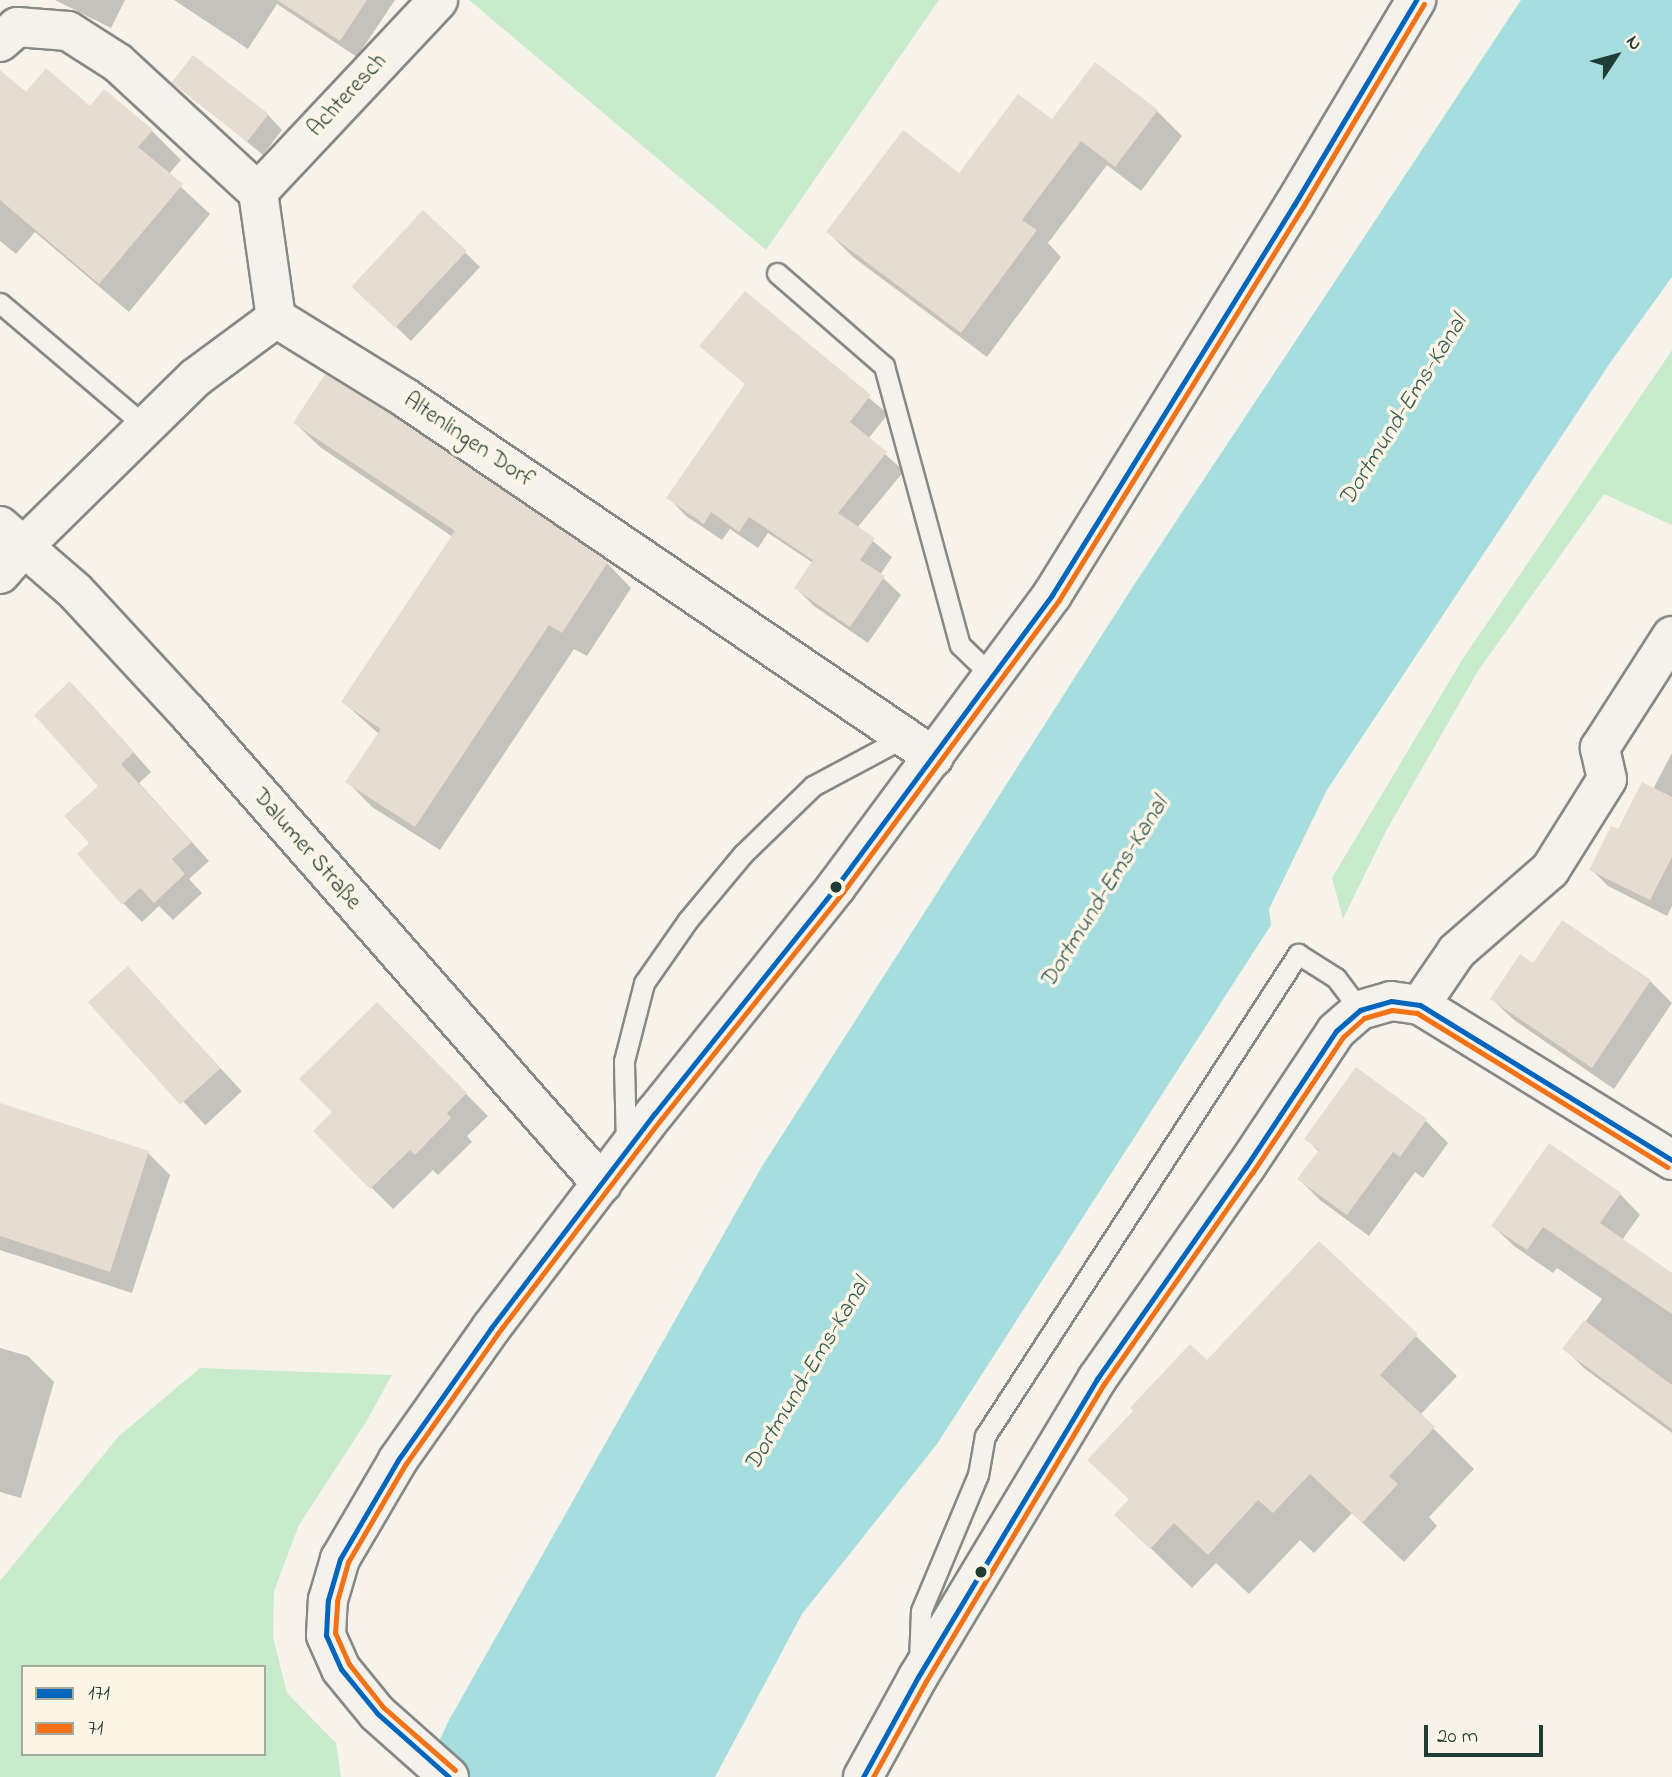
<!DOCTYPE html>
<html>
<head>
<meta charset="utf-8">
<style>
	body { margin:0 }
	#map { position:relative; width:1672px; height:1777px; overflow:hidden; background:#f7f3ea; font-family:"Indie Flower",sans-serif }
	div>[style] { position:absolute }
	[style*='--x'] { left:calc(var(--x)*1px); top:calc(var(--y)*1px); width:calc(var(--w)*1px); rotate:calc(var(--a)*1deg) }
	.green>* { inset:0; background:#c8eccb }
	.water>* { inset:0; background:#a6dddf }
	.shadow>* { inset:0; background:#0003; transform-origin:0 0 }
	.building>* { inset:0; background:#e6dcd1; transform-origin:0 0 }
	.roads { filter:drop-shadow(2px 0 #868984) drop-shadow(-2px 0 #868984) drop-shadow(0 2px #868984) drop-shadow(0 -2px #868984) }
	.service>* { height:19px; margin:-9.5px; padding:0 9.5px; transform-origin:9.5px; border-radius:9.5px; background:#f5f2ec }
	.minor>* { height:38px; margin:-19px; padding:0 19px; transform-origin:19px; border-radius:19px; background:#f5f2ec }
	.secondary>* { height:38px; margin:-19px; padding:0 19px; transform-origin:19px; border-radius:19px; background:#f5f2ec }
	.bus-1>* { height:5px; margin:-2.5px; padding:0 2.5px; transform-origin:2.5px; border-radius:2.5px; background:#0065bd }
	.bus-2>* { height:5px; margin:-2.5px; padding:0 2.5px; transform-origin:2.5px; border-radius:2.5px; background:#f47216 }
	.dots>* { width:19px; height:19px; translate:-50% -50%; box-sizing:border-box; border:4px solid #fcf5e5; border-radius:50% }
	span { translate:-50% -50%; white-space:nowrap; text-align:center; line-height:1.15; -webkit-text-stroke:7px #fcf5e5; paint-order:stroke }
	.street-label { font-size:23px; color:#1f3d34 }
	.water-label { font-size:24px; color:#335b55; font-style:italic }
	.legend { position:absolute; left:21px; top:1665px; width:245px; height:91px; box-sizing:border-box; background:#fcf5e5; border:2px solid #a4ab9e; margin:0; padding:9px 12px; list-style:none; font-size:21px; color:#1f3d34 }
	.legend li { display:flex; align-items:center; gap:14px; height:35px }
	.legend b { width:35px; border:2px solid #a4ab9e }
	.north { position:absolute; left:1581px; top:21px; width:70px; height:70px; -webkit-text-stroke:5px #fcf5e5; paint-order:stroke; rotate:54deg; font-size:19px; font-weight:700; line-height:28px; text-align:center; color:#1f3d34 }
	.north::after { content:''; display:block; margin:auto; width:24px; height:32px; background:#1f3d34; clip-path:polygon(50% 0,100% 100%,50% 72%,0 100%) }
	.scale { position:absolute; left:1424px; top:1725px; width:119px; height:32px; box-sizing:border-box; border:4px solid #1f3d34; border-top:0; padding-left:9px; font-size:21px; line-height:24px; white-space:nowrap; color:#1f3d34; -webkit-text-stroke:5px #fcf5e5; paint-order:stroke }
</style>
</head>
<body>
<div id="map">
	<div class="green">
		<div style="clip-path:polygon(469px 0,939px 0,766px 250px)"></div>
		<div style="clip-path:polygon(1672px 350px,1672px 525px,1604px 494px,1478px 671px,1386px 831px,1343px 919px,1332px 878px,1462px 660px)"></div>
		<div style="clip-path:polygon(evenodd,200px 1368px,392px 1375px,366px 1422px,299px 1525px,274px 1591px,273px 1637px,287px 1693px,336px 1743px,341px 1777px,0 1777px,0 1581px,119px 1436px,200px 1368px,23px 1667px,264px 1667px,264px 1754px,23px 1754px,23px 1667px)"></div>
	</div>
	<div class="water">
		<div style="clip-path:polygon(1521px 0,1672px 0,1672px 277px,1612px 360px,1327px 790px,1269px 909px,1271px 925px,937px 1444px,802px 1614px,715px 1777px,423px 1777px,448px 1722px,761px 1168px,1132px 588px)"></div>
	</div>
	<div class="shadow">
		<div style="clip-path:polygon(55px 0,125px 0,111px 28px)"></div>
		<div style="clip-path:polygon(174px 0,395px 0,357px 57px,277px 4px,248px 49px)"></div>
		<div style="clip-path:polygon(0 80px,26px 95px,152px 131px,181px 160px,168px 175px,210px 214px,129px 312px,35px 232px,16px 254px,0 241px)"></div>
		<div style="clip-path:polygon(174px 82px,268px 115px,282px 130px,263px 155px)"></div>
		<div style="clip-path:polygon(1157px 111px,1182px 136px,1141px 191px,1107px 165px,1048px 243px,1061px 257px,987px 357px,853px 257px,828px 232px,960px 175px)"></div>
		<div style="clip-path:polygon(423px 212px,480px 267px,411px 341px,368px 300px)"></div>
		<div style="clip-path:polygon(745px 293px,888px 414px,868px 439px,904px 471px,857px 528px,892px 557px,880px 575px,901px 595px,868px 643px,814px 606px,796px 588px,813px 563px,768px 533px,758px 548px,730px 529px,722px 540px,686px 516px,669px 498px,746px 385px,702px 346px)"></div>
		<div style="clip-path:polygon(295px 423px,607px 563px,631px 588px,587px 656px,574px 649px,440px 850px,372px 807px,348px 782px,379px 734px,343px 702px,453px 537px,320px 447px)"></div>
		<div style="clip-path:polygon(89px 702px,151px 772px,139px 783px,209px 861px,189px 879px,202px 893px,173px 920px,159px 906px,142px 922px,123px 903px,92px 844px,100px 786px)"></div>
		<div style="clip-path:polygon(1672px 753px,1672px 906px,1667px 916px,1608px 886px,1591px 869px,1653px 789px)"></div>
		<div style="clip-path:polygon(1534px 965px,1650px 981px,1672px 1003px,1614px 1089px,1514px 1020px,1492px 999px)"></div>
		<div style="left:128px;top:969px;width:167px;height:50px;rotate:47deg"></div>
		<div style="clip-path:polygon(377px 1004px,488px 1116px,467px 1136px,472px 1142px,438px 1175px,433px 1170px,393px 1209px,315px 1131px,334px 1112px)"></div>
		<div style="clip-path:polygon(0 1104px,148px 1153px,170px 1175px,132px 1293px,0 1250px)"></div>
		<div style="clip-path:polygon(1426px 1121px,1448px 1143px,1423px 1178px,1415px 1172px,1369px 1236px,1321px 1201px,1299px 1179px,1319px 1152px,1306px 1138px)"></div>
		<div style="clip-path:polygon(1620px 1194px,1640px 1215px,1622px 1240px,1672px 1275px,1672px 1433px,1585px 1369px,1565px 1349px,1602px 1299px,1557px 1268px,1553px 1273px,1514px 1246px,1493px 1226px)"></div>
		<div style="clip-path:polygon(1416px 1336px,1457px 1376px,1420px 1415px,1474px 1469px,1429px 1517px,1437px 1526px,1404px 1562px,1352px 1513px,1314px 1553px,1300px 1540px,1249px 1594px,1216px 1563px,1192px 1588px,1116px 1515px,1130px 1500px,1090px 1460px,1207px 1362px)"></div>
		<div style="clip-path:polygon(0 1348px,28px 1356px,54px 1382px,21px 1498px,0 1492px)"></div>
	</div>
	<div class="building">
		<div style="clip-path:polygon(277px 0,367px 0,340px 41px)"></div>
		<div style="left:193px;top:55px;width:96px;height:35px;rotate:38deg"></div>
		<div style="clip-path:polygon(1095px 62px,1158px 110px,1115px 167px,1081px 141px,1022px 220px,1037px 230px,961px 333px,826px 232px,903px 130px,959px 173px,1018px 94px,1052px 119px)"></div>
		<div style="clip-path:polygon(46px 68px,90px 106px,104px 89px,153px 130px,138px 147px,183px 184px,99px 284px,0 200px,0 70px,26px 92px)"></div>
		<div style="left:423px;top:210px;width:60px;height:105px;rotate:43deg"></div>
		<div style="clip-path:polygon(745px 291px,871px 395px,850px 422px,887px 452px,838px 513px,875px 538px,860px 560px,885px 576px,850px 627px,794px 588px,813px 560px,749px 517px,739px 532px,711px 512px,704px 524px,666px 498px,745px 384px,699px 346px)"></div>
		<div style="clip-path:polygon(325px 374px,395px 417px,608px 562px,562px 633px,549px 625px,415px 827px,345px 782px,381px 729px,341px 702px,455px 531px,293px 423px)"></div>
		<div style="clip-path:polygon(70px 681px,134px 752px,121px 764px,192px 842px,172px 859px,185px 874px,154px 903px,140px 888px,122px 905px,77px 854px,89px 843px,64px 816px,98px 786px,34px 715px)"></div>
		<div style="clip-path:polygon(1642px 782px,1672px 797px,1672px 857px,1650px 900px,1589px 870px,1611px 826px,1618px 829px)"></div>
		<div style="clip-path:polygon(1562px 920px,1651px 980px,1592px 1068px,1490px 999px,1520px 954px,1533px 963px)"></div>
		<div style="left:128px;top:966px;width:138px;height:54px;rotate:48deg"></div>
		<div style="clip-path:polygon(377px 1002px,467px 1093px,447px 1113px,451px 1118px,415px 1155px,410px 1150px,370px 1189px,313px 1131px,332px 1112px,299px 1079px)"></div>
		<div style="clip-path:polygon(1356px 1067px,1427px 1119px,1400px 1157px,1393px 1152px,1347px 1215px,1297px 1179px,1319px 1150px,1304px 1139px)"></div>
		<div style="clip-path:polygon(0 1103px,149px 1151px,110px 1272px,0 1236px)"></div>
		<div style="clip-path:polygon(1549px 1143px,1621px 1193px,1600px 1223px,1672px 1273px,1672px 1314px,1543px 1227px,1527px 1250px,1491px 1226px)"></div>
		<div style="clip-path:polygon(1319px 1241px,1418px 1334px,1380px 1375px,1435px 1427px,1389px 1476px,1398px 1484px,1362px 1523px,1310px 1474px,1273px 1513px,1258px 1500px,1208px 1555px,1174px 1523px,1150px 1549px,1114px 1515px,1129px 1499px,1087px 1460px,1133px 1411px,1130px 1408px,1190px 1344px,1207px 1360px)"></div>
		<div style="clip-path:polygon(1584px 1320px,1672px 1385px,1672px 1429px,1562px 1349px)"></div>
	</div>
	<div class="roads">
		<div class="service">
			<div style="--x:777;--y:273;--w:142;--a:41"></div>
			<div style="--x:884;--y:366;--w:289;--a:74.8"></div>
			<div style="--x:960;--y:645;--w:45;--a:44.1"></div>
			<div style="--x:0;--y:303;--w:190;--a:40.3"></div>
			<div style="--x:626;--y:1145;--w:84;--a:-91.4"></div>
			<div style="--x:624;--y:1061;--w:81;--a:-75.6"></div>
			<div style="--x:644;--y:983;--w:77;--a:-55.1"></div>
			<div style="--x:688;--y:920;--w:86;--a:-50.2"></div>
			<div style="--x:743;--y:854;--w:98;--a:-44.2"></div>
			<div style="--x:813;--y:786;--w:102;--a:-28.1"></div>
			<div style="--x:919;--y:1662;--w:51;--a:-87.8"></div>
			<div style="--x:921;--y:1611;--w:147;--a:-67.3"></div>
			<div style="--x:978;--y:1475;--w:40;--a:-80"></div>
			<div style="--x:985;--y:1436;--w:575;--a:-57"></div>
			<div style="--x:1298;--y:954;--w:45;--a:32.3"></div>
			<div style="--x:1336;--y:978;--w:40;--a:53"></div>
		</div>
		<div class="minor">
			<div style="--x:0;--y:42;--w:23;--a:-41"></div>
			<div style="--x:17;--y:27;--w:51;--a:4.5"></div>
			<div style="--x:68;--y:31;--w:59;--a:32.6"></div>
			<div style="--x:118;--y:63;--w:190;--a:42.7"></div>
			<div style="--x:258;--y:192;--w:127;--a:81.9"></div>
			<div style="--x:258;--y:192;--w:263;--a:-46.8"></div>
			<div style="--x:0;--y:574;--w:38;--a:-49"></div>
			<div style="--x:25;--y:545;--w:238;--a:-44.5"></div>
			<div style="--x:195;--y:378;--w:101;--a:-36.5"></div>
			<div style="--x:276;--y:318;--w:154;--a:31.7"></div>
			<div style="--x:407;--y:399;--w:637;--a:34.19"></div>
			<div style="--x:1420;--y:1005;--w:65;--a:-55.6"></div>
			<div style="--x:1457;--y:951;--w:123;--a:-41.1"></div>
			<div style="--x:1550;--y:870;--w:107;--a:-57.9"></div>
			<div style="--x:1607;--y:779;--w:32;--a:-103"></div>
			<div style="--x:1600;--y:748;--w:133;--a:-57.3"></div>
			<div style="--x:863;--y:1777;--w:114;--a:-61.2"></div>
			<div style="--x:918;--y:1677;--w:348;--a:-59"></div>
			<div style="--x:1097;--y:1379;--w:258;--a:-55"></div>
			<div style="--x:1245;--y:1168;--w:164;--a:-56.4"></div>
			<div style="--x:1336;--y:1031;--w:32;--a:-41"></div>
			<div style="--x:1360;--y:1010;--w:32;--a:-16"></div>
			<div style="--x:1391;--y:1001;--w:29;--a:8"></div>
			<div style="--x:1420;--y:1005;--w:296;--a:31.6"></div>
		</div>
		<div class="secondary">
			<div style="--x:0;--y:526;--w:99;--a:40.9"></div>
			<div style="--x:75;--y:591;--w:166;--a:47.2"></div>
			<div style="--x:188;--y:713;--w:627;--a:48.69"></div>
			<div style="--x:449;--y:1777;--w:96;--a:-138.4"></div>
			<div style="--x:377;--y:1713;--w:57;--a:-129.3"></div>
			<div style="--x:341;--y:1669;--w:37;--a:-114"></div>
			<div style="--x:326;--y:1635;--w:35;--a:-87"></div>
			<div style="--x:328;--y:1600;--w:43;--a:-73.7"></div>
			<div style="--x:340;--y:1559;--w:115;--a:-59.6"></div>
			<div style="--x:398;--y:1460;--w:161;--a:-54.8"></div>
			<div style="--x:491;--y:1328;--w:270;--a:-52.7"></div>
			<div style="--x:655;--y:1113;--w:290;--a:-51.3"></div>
			<div style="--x:836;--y:887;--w:363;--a:-53.5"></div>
			<div style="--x:1052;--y:595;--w:459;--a:-58.2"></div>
			<div style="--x:1294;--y:205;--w:239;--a:-59.2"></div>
		</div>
	</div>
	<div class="bus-1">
		<div style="--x:449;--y:1777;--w:96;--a:-138.4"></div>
		<div style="--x:377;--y:1713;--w:57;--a:-129.3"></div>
		<div style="--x:341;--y:1669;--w:37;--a:-114"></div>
		<div style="--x:326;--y:1635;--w:35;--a:-87"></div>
		<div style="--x:328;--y:1600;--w:43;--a:-73.7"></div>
		<div style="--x:340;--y:1559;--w:115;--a:-59.6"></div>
		<div style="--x:398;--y:1460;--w:161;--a:-54.8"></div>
		<div style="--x:491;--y:1328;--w:270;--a:-52.7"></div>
		<div style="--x:655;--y:1113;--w:290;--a:-51.3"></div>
		<div style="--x:836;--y:887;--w:363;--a:-53.5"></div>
		<div style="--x:1052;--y:595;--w:459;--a:-58.2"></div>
		<div style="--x:1294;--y:205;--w:239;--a:-59.2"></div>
		<div style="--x:863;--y:1777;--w:114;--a:-61.2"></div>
		<div style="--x:918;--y:1677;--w:348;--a:-59"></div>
		<div style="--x:1097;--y:1379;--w:258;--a:-55"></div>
		<div style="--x:1245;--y:1168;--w:164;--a:-56.4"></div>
		<div style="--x:1336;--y:1031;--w:32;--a:-41"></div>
		<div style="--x:1360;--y:1010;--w:32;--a:-16"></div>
		<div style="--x:1391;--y:1001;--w:29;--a:8"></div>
		<div style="--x:1420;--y:1005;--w:296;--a:31.6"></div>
	</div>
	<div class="bus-2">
		<div style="--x:455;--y:1770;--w:96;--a:-138.8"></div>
		<div style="--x:383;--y:1707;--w:55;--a:-128.3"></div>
		<div style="--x:349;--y:1664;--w:34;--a:-114"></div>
		<div style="--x:335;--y:1633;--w:32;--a:-86"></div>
		<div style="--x:337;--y:1601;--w:41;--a:-74.2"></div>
		<div style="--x:348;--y:1562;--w:113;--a:-59.6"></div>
		<div style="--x:405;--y:1465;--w:161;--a:-54.8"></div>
		<div style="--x:498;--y:1333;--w:270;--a:-52.7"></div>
		<div style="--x:662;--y:1118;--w:290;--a:-51.3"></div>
		<div style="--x:843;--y:892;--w:363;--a:-53.5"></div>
		<div style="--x:1059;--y:600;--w:459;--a:-58.2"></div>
		<div style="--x:1301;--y:210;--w:240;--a:-59.2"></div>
		<div style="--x:873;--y:1777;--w:110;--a:-61.1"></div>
		<div style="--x:926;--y:1681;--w:346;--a:-59.1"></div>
		<div style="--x:1104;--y:1384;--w:258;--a:-55"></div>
		<div style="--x:1252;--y:1173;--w:164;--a:-56.2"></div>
		<div style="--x:1343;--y:1037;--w:28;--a:-42"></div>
		<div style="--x:1364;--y:1018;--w:29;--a:-16"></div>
		<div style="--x:1392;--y:1010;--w:25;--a:7"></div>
		<div style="--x:1417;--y:1013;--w:294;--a:31.6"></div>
	</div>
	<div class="dots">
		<div style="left:836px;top:887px;background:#1f3d34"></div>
		<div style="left:981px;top:1572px;background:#1f3d34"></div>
	</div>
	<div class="street-label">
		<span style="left:348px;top:96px;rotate:-47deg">Achteresch</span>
		<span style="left:468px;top:441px;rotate:34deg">Altenlingen Dorf</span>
		<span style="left:306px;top:850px;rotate:49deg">Dalumer Straße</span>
	</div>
	<div class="water-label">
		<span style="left:1404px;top:411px;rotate:-58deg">Dortmund-Ems-Kanal</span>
		<span style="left:1105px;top:893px;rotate:-58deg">Dortmund-Ems-Kanal</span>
		<span style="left:808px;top:1375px;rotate:-59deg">Dortmund-Ems-Kanal</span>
	</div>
	<ul class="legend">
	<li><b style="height:9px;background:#0065bd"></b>171</li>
	<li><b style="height:9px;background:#f47216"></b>71</li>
	</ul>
	<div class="north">N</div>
	<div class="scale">20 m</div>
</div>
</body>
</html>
